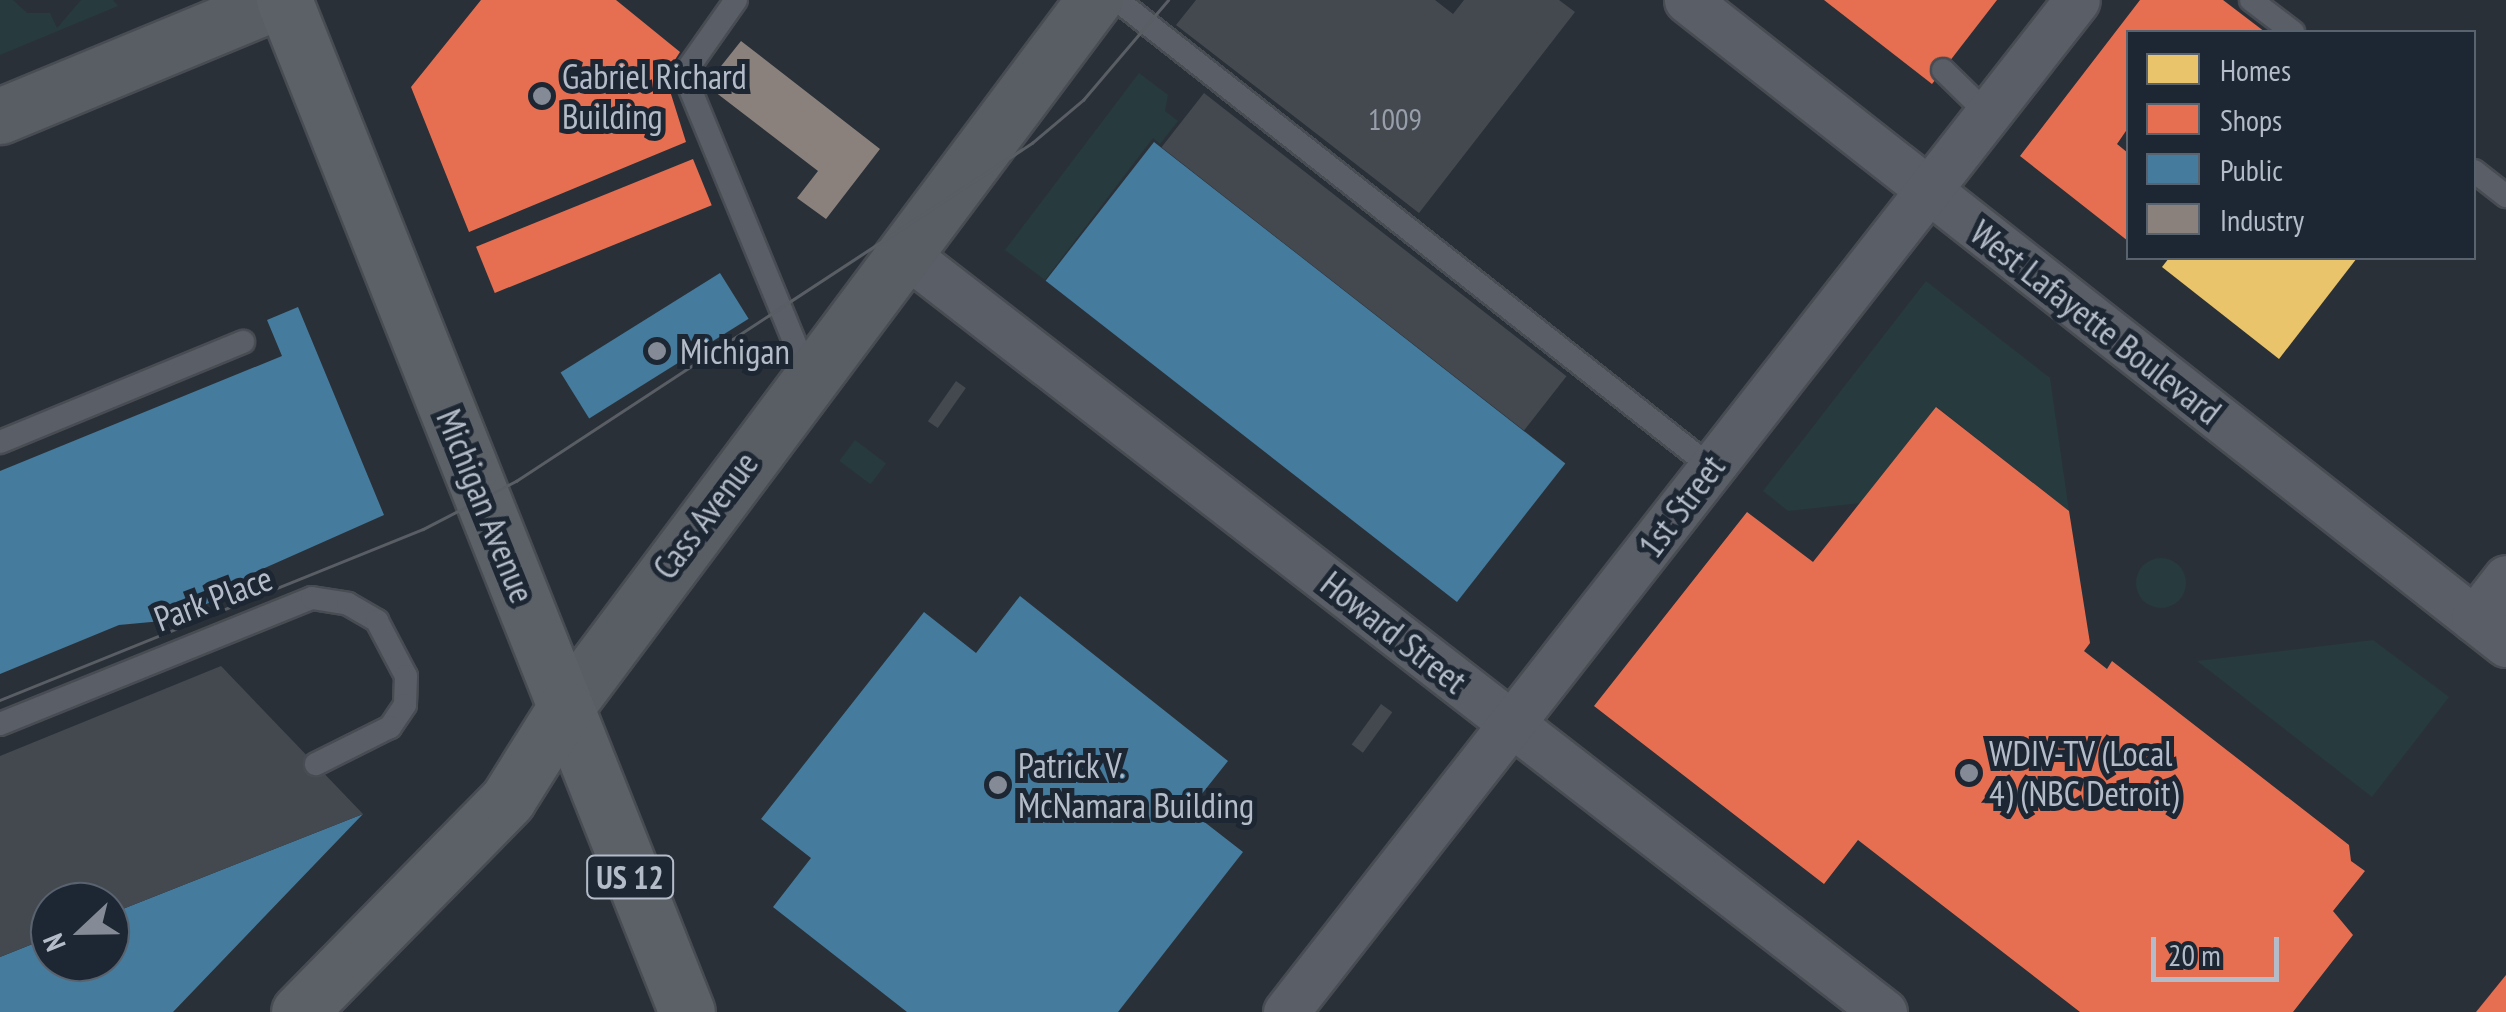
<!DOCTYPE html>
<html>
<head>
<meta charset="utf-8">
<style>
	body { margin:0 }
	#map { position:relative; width:2506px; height:1012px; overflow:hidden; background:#2a3038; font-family:"PT Sans Narrow",sans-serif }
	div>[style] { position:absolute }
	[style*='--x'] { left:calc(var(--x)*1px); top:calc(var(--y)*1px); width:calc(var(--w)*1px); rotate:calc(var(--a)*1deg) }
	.green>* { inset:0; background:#273a3e; transform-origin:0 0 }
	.round { border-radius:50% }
	.homes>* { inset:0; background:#e9c46a }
	.shops>* { inset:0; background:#e76f51; transform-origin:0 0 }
	.public>* { inset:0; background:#457b9d; transform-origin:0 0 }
	.industry>* { inset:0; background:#8a817c }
	.building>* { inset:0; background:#444950; transform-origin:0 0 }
	.roads { filter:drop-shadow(2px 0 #484c53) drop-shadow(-2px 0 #484c53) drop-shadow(0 2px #484c53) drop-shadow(0 -2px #484c53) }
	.lane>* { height:22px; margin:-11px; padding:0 11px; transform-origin:11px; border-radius:11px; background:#5a5e66 }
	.street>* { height:45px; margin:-22.5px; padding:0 22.5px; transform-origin:22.5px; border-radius:22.5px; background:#5a5e66 }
	.secondary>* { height:55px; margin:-27.5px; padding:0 27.5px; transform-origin:27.5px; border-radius:27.5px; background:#595d64 }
	.primary>* { height:55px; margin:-27.5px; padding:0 27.5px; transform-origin:27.5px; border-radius:27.5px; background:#5c6168 }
	.tram>* { height:2.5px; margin:-1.25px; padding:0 1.25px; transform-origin:1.25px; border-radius:1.25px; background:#595d64 }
	.dots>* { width:28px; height:28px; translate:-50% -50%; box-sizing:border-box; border:5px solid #1d2633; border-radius:50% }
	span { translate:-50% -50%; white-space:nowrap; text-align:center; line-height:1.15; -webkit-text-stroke:10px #1d2633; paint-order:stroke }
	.number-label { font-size:30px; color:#989fab }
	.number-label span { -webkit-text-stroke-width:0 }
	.shield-label span { padding:2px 8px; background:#1d2633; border:2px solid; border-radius:8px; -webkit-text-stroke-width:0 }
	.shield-label { font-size:32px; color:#b4bcc9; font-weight:700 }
	.poi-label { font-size:35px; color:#b4bcc9 }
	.left { translate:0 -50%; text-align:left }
	.street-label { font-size:35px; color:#b4bcc9 }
	.legend { position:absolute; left:2126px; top:30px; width:350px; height:230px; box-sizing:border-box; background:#1d2633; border:2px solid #59626f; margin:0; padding:12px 18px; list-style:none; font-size:30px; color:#b4bcc9 }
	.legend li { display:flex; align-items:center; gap:20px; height:50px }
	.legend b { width:50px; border:2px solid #59626f }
	.north { position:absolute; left:30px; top:882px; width:100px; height:100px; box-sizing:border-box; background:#1d2633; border:2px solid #59626f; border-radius:50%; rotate:248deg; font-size:28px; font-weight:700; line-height:40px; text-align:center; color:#b4bcc9 }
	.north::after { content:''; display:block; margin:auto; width:35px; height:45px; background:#848b96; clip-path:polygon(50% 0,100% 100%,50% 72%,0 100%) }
	.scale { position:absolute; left:2151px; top:937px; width:128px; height:45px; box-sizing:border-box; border:5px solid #b4bcc9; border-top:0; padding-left:12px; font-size:30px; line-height:35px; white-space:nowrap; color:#b4bcc9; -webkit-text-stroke:8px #1d2633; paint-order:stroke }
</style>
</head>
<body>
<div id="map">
	<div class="green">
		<div style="clip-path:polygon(0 0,13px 0,27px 13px,50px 13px,57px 28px,81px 0,113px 0,118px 6px,0 55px)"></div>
		<div style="clip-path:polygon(1139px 73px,1168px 95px,1165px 111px,1178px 121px,1160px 144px,1153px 138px,1045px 280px,1005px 250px)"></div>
		<div style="clip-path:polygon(1926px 281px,2050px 378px,2069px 511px,1937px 407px,1861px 503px,1788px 511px,1763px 491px)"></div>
		<div style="left:855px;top:440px;width:39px;height:26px;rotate:37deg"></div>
		<div class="round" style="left:2136px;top:558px;width:50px;height:50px"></div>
		<div style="clip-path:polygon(2373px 640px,2449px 697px,2372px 797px,2197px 661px)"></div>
	</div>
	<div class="homes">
		<div style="clip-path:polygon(2169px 258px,2357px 258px,2279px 359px,2162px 267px)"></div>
	</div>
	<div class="shops">
		<div style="clip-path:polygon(481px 0,616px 0,680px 52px,665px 75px,686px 142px,469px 232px,411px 87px)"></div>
		<div style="clip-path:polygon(1824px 0,1997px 0,1932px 84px)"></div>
		<div style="clip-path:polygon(2140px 0,2223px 0,2265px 32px,2128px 32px,2128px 128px,2117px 144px,2128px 153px,2128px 241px,2020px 156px)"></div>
		<div style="left:693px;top:159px;width:50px;height:234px;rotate:68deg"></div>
		<div style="clip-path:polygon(1936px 407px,2069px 511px,2090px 643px,2084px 651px,2107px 669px,2112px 661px,2349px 845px,2351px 861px,2365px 871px,2333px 911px,2353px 935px,2293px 1012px,2080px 1012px,1858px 840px,1824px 884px,1594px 706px,1747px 512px,1813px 562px)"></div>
		<div style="clip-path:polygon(2506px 975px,2506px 1012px,2476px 1012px)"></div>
	</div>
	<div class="public">
		<div style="left:1154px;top:142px;width:522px;height:176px;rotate:38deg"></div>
		<div style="left:720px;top:273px;width:54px;height:188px;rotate:58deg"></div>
		<div style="clip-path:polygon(298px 307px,384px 515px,251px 574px,214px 601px,162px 621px,119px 625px,0 674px,0 471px,282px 356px,267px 320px)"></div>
		<div style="clip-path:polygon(1020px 596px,1228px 761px,1189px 810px,1243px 852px,1118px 1012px,907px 1012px,773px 907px,811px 858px,761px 819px,924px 612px,976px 653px)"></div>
		<div style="clip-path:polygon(363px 814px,173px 1012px,0 1012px,0 957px,50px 937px,50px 962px,110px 962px,110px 914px)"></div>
	</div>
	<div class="industry">
		<div style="clip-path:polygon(741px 41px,880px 149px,826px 219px,797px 198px,818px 171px,706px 85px)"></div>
	</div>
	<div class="building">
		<div style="clip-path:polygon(1196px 0,1435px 0,1453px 14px,1464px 0,1559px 0,1575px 12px,1419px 213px,1176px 25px)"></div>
		<div style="left:1204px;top:93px;width:460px;height:69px;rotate:38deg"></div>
		<div style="left:956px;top:381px;width:12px;height:49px;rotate:35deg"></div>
		<div style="clip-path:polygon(221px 666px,363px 814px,110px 914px,110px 902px,50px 902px,50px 937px,0 957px,0 756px)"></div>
		<div style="left:1381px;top:704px;width:14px;height:50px;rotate:36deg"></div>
	</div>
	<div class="roads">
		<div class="lane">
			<div style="--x:736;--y:0;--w:90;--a:125.1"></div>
			<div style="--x:684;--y:74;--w:328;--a:67.6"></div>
			<div style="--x:1117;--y:0;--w:756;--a:38.17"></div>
			<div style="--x:2251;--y:0;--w:53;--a:37.3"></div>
			<div style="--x:1943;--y:70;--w:63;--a:44.4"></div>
			<div style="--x:2474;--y:171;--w:41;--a:38"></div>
			<div style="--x:0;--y:442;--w:263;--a:-22.4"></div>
			<div style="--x:0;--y:724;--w:336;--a:-22"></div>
			<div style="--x:312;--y:598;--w:36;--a:9"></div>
			<div style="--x:348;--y:604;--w:34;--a:30"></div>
			<div style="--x:377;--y:621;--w:62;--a:62.2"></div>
			<div style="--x:406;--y:676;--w:29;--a:92"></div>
			<div style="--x:405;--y:705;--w:27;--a:124"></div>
			<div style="--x:390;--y:727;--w:83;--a:153.4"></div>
		</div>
		<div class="street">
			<div style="--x:1687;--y:0;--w:1042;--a:38.18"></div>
			<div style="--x:903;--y:252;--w:1241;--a:37.77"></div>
			<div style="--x:2474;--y:619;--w:52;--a:-52"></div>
			<div style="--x:1286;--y:1012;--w:1284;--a:-51.99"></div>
		</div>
		<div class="secondary">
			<div style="--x:0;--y:116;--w:303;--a:-22.5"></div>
			<div style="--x:565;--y:708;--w:884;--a:-53.23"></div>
		</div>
		<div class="primary">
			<div style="--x:284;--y:0;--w:1089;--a:68.29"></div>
			<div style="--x:299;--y:1012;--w:298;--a:-45.5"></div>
			<div style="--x:508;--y:799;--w:107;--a:-57.9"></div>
		</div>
	</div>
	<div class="tram">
		<div style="--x:0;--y:700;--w:456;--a:-22"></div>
		<div style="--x:423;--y:529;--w:105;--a:-27.3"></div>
		<div style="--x:516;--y:481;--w:617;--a:-33.23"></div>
		<div style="--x:1032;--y:143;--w:67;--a:-40.1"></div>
		<div style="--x:1083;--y:100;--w:131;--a:-49.6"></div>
	</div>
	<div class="dots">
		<div style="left:542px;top:96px;background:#848b96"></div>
		<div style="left:657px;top:351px;background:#848b96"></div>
		<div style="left:1969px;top:773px;background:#848b96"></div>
		<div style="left:998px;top:785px;background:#848b96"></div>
	</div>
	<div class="number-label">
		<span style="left:1395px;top:119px">1009</span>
	</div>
	<div class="shield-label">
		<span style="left:630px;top:877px">US 12</span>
	</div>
	<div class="poi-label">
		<span class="left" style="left:562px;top:96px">Gabriel Richard<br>Building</span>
		<span class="left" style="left:680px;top:351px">Michigan</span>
		<span class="left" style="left:1989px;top:773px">WDIV-TV (Local<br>4) (NBC Detroit)</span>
		<span class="left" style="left:1018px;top:785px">Patrick V.<br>McNamara Building</span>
	</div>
	<div class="street-label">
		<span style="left:2096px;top:322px;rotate:38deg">West Lafayette Boulevard</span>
		<span style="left:486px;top:506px;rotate:68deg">Michigan Avenue</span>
		<span style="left:1681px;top:506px;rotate:-53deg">1st Street</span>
		<span style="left:705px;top:515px;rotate:-53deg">Cass Avenue</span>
		<span style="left:213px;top:598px;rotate:-21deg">Park Place</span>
		<span style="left:1394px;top:632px;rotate:38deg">Howard Street</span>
	</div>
	<ul class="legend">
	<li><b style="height:28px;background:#e9c46a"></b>Homes</li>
	<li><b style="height:28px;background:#e76f51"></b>Shops</li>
	<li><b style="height:28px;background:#457b9d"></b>Public</li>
	<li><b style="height:28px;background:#8a817c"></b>Industry</li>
	</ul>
	<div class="north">N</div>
	<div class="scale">20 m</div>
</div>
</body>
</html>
